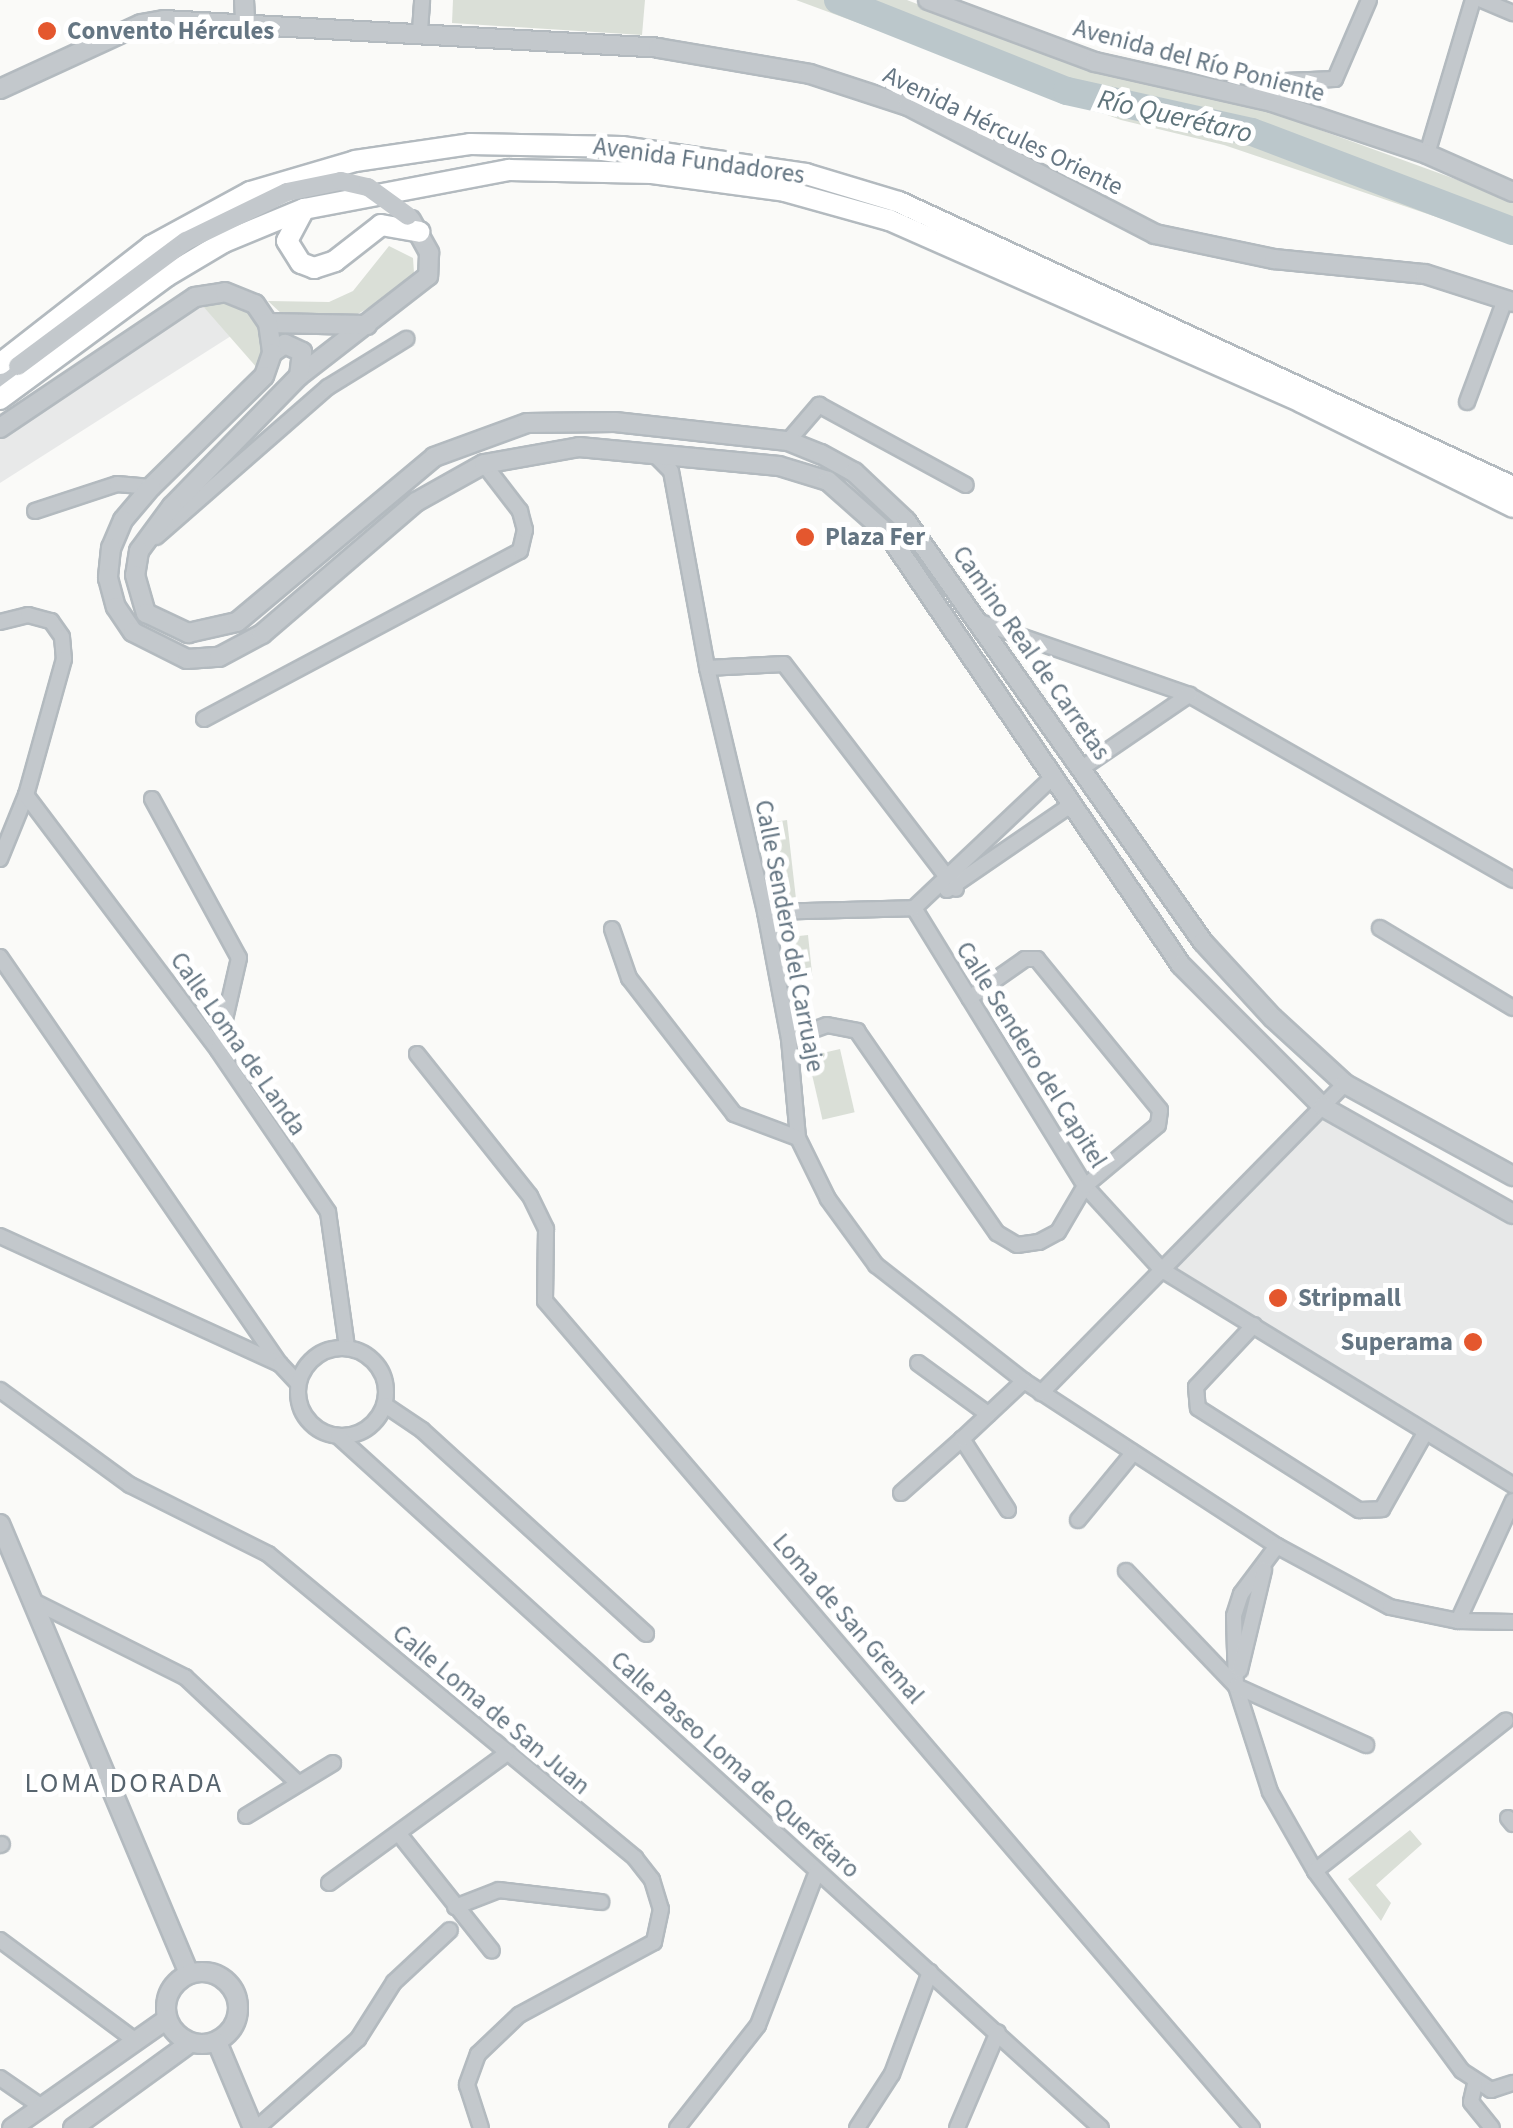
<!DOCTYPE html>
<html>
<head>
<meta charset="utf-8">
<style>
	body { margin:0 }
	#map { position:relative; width:1513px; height:2128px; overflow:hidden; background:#fafaf8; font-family:"Source Sans 3",sans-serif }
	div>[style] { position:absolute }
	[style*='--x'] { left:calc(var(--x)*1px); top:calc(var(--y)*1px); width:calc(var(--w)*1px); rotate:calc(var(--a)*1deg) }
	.built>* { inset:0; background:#e8e9e9 }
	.green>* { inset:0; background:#dadfd7; transform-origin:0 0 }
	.river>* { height:28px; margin:-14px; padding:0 14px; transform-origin:14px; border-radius:14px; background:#bbc7cb }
	.roads { filter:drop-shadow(2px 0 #b3babf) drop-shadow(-2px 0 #b3babf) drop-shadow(0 2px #b3babf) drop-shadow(0 -2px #b3babf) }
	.minor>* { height:14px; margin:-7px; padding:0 7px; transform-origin:7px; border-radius:7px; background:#c3c8cc }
	.minor>.ring { margin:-7px; padding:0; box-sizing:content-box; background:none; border:14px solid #c3c8cc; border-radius:50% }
	.tertiary>* { height:18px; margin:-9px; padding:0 9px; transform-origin:9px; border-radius:9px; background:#c3c8cc }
	.tertiary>.ring { margin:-9px; padding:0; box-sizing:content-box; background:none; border:18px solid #c3c8cc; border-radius:50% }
	.secondary>* { height:20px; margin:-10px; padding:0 10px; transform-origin:10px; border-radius:10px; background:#fff }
	.tertiary-bridge>* { height:18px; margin:-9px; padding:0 9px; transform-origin:9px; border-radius:9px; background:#c3c8cc }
	.dots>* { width:28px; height:28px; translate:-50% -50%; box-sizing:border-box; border:5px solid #fff; border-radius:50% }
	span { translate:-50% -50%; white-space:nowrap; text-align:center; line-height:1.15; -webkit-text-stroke:10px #fff; paint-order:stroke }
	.poi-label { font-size:25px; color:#657683; font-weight:700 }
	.left { translate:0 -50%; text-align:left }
	.right { translate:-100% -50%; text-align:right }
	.street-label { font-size:25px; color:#657683 }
	.water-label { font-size:28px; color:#60757c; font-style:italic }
	.neighbourhood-label { font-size:28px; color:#57646e; letter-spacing:2.5px }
</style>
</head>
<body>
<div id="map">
	<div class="built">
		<div style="clip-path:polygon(195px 297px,231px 336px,0 483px,0 428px)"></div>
		<div style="clip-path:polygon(1323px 1107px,1513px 1214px,1513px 1485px,1162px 1270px)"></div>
	</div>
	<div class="green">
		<div style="clip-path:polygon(453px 0,645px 0,642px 35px,452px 23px)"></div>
		<div style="clip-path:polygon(796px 0,907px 0,1068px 63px,1249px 104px,1513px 200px,1513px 243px,1224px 145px,1121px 120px)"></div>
		<div style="clip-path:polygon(389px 246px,413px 258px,414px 273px,395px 293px,356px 315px,284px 316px,268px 301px,329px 302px,353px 291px)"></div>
		<div style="clip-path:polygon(225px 292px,268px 323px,264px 376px,195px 297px)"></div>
		<div style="clip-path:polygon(787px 820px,796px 899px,780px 902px,768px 823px)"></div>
		<div style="left:808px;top:935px;width:41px;height:23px;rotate:84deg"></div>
		<div style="left:840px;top:1049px;width:65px;height:33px;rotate:77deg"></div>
		<div style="clip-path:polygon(1410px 1830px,1422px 1844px,1376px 1885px,1391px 1903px,1381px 1921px,1348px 1879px)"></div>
	</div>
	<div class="river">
		<div style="--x:838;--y:0;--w:246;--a:21.7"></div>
		<div style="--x:1067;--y:91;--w:189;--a:12.5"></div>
		<div style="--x:1252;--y:132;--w:279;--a:20.8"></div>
	</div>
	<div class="roads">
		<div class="minor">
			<div style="--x:1482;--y:0;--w:34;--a:23"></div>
			<div style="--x:420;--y:31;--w:31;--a:-86"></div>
			<div style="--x:1285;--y:81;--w:50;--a:-2.3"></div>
			<div style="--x:1335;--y:79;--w:86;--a:-66.7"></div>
			<div style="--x:1427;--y:154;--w:161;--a:-73.4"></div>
			<div style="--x:1467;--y:402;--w:109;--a:-69.6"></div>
			<div style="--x:788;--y:441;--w:48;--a:-49.3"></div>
			<div style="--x:819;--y:405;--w:167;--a:28.6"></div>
			<div style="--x:653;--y:453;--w:25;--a:45"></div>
			<div style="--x:671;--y:471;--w:200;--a:79.6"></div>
			<div style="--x:707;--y:668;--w:251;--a:76.6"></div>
			<div style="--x:765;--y:912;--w:129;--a:79.3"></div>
			<div style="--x:789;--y:1039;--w:99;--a:84.8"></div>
			<div style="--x:798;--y:1138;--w:68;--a:63.8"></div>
			<div style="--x:828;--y:1199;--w:82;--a:54"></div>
			<div style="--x:876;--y:1265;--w:188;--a:38.1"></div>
			<div style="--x:1024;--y:1381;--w:302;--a:33.1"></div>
			<div style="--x:1277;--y:1546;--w:128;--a:28.4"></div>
			<div style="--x:1390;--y:1607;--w:69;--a:11.6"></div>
			<div style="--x:1458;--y:1621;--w:55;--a:1"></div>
			<div style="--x:35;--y:511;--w:86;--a:-18.2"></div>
			<div style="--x:117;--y:484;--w:34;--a:5"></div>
			<div style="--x:156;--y:537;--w:228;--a:-41.1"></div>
			<div style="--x:328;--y:387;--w:92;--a:-31.6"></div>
			<div style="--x:977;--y:621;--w:225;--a:19.2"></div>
			<div style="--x:1189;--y:695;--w:373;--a:29.7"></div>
			<div style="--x:0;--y:622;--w:29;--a:-14"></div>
			<div style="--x:28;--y:615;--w:24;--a:15"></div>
			<div style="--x:51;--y:621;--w:19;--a:55"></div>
			<div style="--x:62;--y:637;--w:22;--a:85"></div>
			<div style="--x:64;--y:659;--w:141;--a:105.6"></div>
			<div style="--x:26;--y:795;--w:69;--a:112.1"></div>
			<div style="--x:707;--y:668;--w:77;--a:-3"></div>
			<div style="--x:784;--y:664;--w:283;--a:52.6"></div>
			<div style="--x:204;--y:719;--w:358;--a:-28"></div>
			<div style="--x:520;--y:551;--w:22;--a:-77"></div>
			<div style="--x:525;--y:530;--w:20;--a:-105"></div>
			<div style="--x:520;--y:511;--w:59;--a:-127.5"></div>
			<div style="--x:1082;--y:768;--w:130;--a:-34.3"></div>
			<div style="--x:26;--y:795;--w:319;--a:53"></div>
			<div style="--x:218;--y:1050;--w:196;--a:55.8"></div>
			<div style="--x:328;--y:1212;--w:137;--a:82"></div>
			<div style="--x:152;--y:799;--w:181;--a:61.3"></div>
			<div style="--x:239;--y:958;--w:94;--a:102.9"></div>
			<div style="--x:947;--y:890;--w:148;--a:-34.5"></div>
			<div style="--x:914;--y:908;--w:326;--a:58.4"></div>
			<div style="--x:1085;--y:1186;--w:114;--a:47.5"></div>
			<div style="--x:1162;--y:1270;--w:412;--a:31.5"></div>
			<div style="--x:765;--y:912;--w:149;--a:-1.5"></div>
			<div style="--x:914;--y:908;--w:187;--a:-43.3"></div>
			<div style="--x:1380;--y:928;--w:155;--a:31"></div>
			<div style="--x:612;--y:929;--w:52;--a:70.9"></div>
			<div style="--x:629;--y:978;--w:172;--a:52.3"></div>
			<div style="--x:734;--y:1114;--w:68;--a:20.6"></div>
			<div style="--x:0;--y:957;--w:494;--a:55.5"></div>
			<div style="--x:789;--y:1039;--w:40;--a:-20.2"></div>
			<div style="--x:827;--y:1025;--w:31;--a:11"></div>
			<div style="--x:857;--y:1031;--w:246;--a:55.3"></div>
			<div style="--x:997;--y:1233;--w:23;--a:31"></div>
			<div style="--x:1017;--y:1245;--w:22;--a:-8"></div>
			<div style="--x:1039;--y:1242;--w:21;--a:-28"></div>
			<div style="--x:1058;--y:1232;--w:53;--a:-59.6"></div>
			<div style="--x:1085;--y:1186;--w:95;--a:-39.9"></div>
			<div style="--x:1158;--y:1125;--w:15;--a:-82"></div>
			<div style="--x:1160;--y:1110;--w:195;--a:-129.2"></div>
			<div style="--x:1037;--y:959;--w:12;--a:180"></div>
			<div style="--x:1025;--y:959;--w:68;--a:145.1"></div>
			<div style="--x:417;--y:1054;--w:181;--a:51.5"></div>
			<div style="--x:530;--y:1196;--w:37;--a:64"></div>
			<div style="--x:546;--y:1229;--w:72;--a:90.8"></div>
			<div style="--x:545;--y:1301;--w:1088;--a:49.47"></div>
			<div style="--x:0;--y:1236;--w:308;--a:24.6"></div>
			<div style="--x:280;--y:1364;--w:26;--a:47"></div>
			<div style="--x:1254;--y:1325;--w:85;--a:133.1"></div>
			<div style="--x:1196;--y:1387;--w:21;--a:85"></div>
			<div style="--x:1198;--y:1408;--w:191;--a:32.4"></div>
			<div style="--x:1359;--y:1510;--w:23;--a:-2"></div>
			<div style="--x:1382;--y:1509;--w:87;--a:-60.5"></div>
			<div class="ring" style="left:298px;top:1348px;width:74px;height:74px"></div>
			<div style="--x:918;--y:1363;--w:87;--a:36.1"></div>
			<div style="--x:0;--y:1390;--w:161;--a:36.2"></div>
			<div style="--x:130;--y:1485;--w:154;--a:26.6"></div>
			<div style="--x:268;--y:1554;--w:477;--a:39.6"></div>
			<div style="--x:635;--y:1858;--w:28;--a:52"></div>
			<div style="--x:652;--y:1880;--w:30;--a:73"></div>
			<div style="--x:661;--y:1909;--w:34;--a:102"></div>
			<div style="--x:654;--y:1942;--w:153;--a:151.6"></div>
			<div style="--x:519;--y:2015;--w:57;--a:136.4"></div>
			<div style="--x:478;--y:2054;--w:33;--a:110"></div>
			<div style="--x:467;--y:2085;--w:45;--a:72"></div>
			<div style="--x:1041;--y:1393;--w:433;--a:-45.5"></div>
			<div style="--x:385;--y:1405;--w:45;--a:34"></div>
			<div style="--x:422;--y:1430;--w:303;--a:42.3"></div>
			<div style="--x:338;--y:1436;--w:1030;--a:42.21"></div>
			<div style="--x:901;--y:1493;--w:81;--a:-41.5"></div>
			<div style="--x:1008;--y:1510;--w:85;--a:-122.9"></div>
			<div style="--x:962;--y:1439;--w:85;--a:-43.1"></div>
			<div style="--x:1078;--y:1520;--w:87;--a:-50.6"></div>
			<div style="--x:1277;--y:1546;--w:60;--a:126.9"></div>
			<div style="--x:1241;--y:1594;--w:23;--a:108"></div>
			<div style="--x:1234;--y:1616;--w:70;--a:88.4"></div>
			<div style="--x:1236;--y:1686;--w:111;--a:72.2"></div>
			<div style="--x:1270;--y:1792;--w:91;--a:60.3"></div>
			<div style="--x:1315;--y:1871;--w:248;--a:53.7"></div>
			<div style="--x:1462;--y:2071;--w:35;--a:33"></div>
			<div style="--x:1491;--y:2090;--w:23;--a:-18"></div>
			<div style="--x:1126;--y:1571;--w:159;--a:46.3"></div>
			<div style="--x:1236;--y:1686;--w:143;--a:24.4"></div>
			<div style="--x:33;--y:1601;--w:170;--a:26.6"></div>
			<div style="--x:185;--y:1677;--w:154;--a:43.2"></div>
			<div style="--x:1458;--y:1621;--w:132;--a:-65.4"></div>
			<div style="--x:1240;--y:1670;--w:103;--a:-76.5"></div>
			<div style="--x:246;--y:1816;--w:102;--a:-31.3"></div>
			<div style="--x:1508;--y:1818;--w:8;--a:50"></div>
			<div style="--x:399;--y:1834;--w:149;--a:51.5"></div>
			<div style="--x:0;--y:1845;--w:2;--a:-27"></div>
			<div style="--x:1315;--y:1871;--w:243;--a:-38.3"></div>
			<div style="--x:329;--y:1883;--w:220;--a:-36.1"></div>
			<div style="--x:455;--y:1907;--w:47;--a:-21.1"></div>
			<div style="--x:499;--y:1890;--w:103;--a:6.7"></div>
			<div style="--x:0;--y:1940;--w:169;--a:36.6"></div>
			<div style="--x:0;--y:2078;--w:51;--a:34.6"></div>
			<div style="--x:1475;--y:2084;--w:18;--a:103"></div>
			<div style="--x:1471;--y:2102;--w:33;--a:51"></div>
			<div style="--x:257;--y:2128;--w:135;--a:-41.4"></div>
			<div style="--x:358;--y:2039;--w:67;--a:-57.7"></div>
			<div style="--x:394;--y:1982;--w:76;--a:-42.9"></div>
			<div style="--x:677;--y:2128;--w:131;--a:-51.8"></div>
			<div style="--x:758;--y:2025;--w:165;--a:-69"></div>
			<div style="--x:857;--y:2128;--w:64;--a:-57.1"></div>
			<div style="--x:892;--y:2074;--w:109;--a:-69.6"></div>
			<div style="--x:957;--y:2128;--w:104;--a:-66.9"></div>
		</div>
		<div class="tertiary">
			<div style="--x:244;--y:0;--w:22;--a:87"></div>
			<div style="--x:928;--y:0;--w:178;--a:20.4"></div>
			<div style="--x:1095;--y:62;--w:181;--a:12.7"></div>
			<div style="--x:1272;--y:102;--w:163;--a:18.5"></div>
			<div style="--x:1427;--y:154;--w:94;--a:23.8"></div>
			<div style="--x:0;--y:89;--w:155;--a:-24.7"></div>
			<div style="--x:141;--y:24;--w:23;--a:-10"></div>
			<div style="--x:164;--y:20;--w:495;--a:3.2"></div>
			<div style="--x:658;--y:48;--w:154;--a:9.7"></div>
			<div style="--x:810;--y:74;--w:103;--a:18.1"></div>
			<div style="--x:908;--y:106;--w:278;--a:27.4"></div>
			<div style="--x:1155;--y:234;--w:122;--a:11.9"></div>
			<div style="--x:1274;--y:259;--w:152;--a:5.7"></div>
			<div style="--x:1425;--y:274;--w:92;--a:17.7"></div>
			<div style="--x:411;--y:220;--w:38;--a:61"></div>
			<div style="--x:429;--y:253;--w:23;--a:92"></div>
			<div style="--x:428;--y:276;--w:163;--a:142.2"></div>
			<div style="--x:299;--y:376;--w:182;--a:134.3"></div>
			<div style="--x:172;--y:506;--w:56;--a:126.3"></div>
			<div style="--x:139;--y:551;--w:24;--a:99"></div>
			<div style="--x:135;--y:575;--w:40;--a:74"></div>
			<div style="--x:146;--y:613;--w:47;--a:25.5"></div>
			<div style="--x:188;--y:633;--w:50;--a:-12.7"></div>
			<div style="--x:237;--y:622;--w:257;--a:-39.9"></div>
			<div style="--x:434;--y:457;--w:99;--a:-20.1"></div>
			<div style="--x:527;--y:423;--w:88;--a:-0.7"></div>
			<div style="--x:615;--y:422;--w:174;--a:6.3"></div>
			<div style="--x:788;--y:441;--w:35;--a:22"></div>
			<div style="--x:821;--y:454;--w:38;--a:29"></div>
			<div style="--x:854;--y:472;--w:71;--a:43.3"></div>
			<div style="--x:906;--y:521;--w:515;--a:54.8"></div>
			<div style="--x:1203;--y:942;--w:103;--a:47.4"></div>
			<div style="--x:1273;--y:1018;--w:98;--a:42.5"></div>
			<div style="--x:1345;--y:1084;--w:192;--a:28.7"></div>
			<div style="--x:268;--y:323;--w:99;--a:1.2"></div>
			<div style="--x:272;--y:353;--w:16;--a:-35"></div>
			<div style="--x:285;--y:344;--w:19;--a:25"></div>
			<div style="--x:302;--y:352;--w:24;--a:97"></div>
			<div style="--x:0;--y:377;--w:21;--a:-31"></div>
			<div style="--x:0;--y:428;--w:235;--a:-33.9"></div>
			<div style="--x:195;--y:297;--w:30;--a:-9"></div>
			<div style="--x:225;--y:292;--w:32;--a:22"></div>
			<div style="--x:255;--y:304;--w:23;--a:56"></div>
			<div style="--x:268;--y:323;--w:30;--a:82"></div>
			<div style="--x:272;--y:353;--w:24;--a:109"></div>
			<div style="--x:264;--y:376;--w:158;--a:135.5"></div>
			<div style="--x:151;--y:487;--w:43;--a:130.3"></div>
			<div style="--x:123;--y:520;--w:30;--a:113"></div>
			<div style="--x:111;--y:548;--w:30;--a:96"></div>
			<div style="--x:108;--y:578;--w:30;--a:75"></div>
			<div style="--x:116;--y:607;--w:30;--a:56"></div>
			<div style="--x:133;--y:632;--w:60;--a:26.6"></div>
			<div style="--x:187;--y:659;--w:32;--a:-4"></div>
			<div style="--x:219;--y:657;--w:49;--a:-28.1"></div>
			<div style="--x:262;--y:634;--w:203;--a:-40.6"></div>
			<div style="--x:416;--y:502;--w:78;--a:-29.2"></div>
			<div style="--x:484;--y:464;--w:97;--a:-10.1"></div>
			<div style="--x:579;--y:447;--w:201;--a:5.4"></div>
			<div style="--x:779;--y:466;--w:51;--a:17"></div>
			<div style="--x:828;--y:481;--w:80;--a:41.5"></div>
			<div style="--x:888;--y:534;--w:521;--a:55.79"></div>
			<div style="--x:1181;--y:965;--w:201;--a:45"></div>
			<div style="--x:1323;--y:1107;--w:218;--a:29.4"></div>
			<div style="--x:0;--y:1524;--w:488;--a:67.2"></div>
			<div class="ring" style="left:166px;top:1972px;width:54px;height:54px"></div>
			<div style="--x:217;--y:2042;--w:93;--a:67.3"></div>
			<div style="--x:12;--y:2128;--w:189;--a:-35.1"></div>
			<div style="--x:73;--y:2128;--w:145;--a:-36"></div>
		</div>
		<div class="secondary">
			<div style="--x:304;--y:209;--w:36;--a:118"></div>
			<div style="--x:287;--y:241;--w:26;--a:58"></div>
			<div style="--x:301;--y:263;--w:14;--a:21"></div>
			<div style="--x:314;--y:268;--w:22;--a:-18"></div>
			<div style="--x:335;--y:261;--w:58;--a:-38"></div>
			<div style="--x:381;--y:225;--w:39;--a:10"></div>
			<div style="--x:0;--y:364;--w:192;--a:-38"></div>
			<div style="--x:151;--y:246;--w:113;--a:-28.6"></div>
			<div style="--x:250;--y:192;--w:109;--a:-16.4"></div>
			<div style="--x:355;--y:161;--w:116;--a:-8.4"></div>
			<div style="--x:470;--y:144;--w:152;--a:1.1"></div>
			<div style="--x:622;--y:147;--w:186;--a:8.3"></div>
			<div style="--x:806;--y:174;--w:97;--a:16.8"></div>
			<div style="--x:899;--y:202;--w:677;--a:24.9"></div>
			<div style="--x:0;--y:399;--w:207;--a:-36.4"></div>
			<div style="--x:167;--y:276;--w:66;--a:-30.8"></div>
			<div style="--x:224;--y:242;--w:87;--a:-22.4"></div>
			<div style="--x:304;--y:209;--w:209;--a:-10.8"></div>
			<div style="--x:509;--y:170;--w:143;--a:1.2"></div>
			<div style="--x:652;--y:173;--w:134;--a:7.7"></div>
			<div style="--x:785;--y:191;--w:108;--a:15.6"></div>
			<div style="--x:889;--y:220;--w:450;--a:23.8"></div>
			<div style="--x:1301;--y:402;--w:237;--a:26.3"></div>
		</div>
	</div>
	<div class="tertiary-bridge">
		<div style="--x:18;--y:366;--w:209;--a:-36.7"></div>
		<div style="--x:186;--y:241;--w:112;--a:-25.9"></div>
		<div style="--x:287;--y:192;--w:55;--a:-11.5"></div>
		<div style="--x:341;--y:181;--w:28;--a:13"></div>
		<div style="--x:368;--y:187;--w:49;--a:35.9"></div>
	</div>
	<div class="dots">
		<div style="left:47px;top:31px;background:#e4572e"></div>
		<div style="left:805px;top:537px;background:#e4572e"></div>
		<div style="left:1278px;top:1298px;background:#e4572e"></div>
		<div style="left:1473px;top:1342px;background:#e4572e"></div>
	</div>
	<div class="poi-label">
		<span class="left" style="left:67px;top:31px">Convento Hércules</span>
		<span class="left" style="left:825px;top:537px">Plaza Fer</span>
		<span class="left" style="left:1298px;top:1298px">Stripmall</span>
		<span class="right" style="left:1453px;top:1342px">Superama</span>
	</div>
	<div class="street-label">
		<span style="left:1199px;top:61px;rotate:15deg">Avenida del Río Poniente</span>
		<span style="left:1003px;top:131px;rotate:26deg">Avenida Hércules Oriente</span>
		<span style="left:699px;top:161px;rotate:8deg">Avenida Fundadores</span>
		<span style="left:1031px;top:653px;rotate:55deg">Camino Real de Carretas</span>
		<span style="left:789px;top:936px;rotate:79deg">Calle Sendero del Carruaje</span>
		<span style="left:238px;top:1044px;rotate:55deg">Calle Loma de Landa</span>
		<span style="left:1031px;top:1055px;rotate:58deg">Calle Sendero del Capitel</span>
		<span style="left:848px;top:1619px;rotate:49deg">Loma de San Gremal</span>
		<span style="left:491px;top:1710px;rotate:40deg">Calle Loma de San Juan</span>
		<span style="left:735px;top:1765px;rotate:42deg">Calle Paseo Loma de Querétaro</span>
	</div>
	<div class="water-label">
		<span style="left:1175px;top:116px;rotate:13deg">Río Querétaro</span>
	</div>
	<div class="neighbourhood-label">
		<span style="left:124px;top:1783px">LOMA DORADA</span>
	</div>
</div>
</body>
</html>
